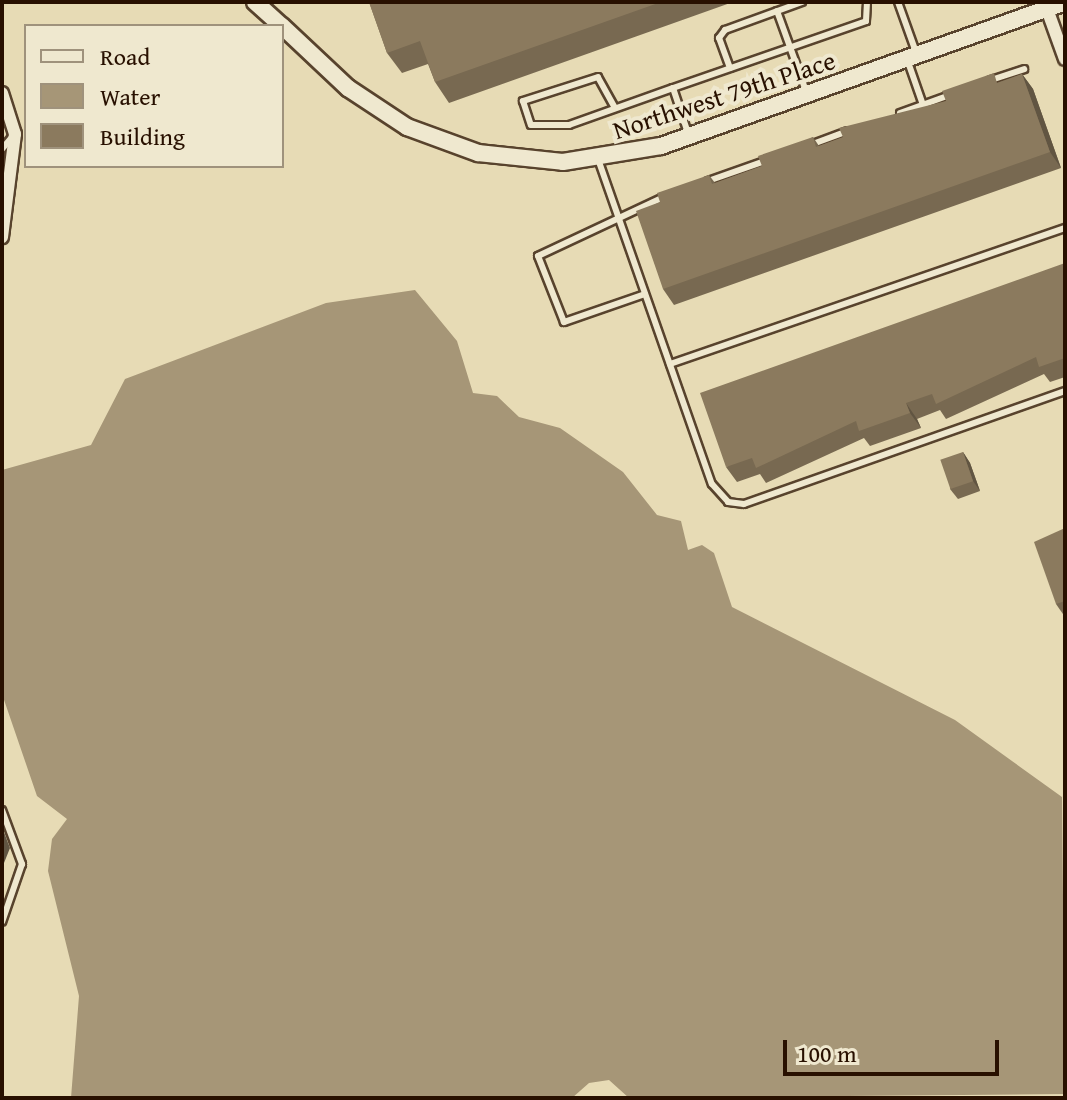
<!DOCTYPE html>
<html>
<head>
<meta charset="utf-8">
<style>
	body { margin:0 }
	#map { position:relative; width:1067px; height:1100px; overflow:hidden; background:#e7dbb5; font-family:"Gentium Book Plus",serif }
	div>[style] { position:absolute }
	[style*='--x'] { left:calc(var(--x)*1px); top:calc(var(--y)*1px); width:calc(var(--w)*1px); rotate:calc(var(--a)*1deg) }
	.water>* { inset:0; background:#a69677 }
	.roads { filter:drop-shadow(2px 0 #58432d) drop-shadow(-2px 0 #58432d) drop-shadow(0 2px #58432d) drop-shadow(0 -2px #58432d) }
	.lane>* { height:6px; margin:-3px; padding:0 3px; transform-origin:3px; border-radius:3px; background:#efe8cf }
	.street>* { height:12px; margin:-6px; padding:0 6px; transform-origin:6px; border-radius:6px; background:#efe8cf }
	.secondary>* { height:16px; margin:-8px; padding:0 8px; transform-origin:8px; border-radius:8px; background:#efe8cf }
	.wall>* { inset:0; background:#786951 }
	.shaded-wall>* { inset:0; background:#615542 }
	.building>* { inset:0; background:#8b7a5e; transform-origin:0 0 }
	span { translate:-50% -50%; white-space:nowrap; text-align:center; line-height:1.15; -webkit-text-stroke:8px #efe8cf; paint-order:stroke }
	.street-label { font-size:26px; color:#281000 }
	.frame { position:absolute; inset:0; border:4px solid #281000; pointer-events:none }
	.legend { position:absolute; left:24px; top:24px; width:260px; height:144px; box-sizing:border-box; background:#efe8cf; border:2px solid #9f927c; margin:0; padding:10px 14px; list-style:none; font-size:24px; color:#281000 }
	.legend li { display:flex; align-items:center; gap:16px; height:40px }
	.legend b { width:40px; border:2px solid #9f927c }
	.scale { position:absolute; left:783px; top:1040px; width:216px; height:36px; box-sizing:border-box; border:4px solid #281000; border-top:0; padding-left:10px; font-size:24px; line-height:28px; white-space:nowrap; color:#281000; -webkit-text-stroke:6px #efe8cf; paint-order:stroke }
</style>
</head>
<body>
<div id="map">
	<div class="water">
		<div style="clip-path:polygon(415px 290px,457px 341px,473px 393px,497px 396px,519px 417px,560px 428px,623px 472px,657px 515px,681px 521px,688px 550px,702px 545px,714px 553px,732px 607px,955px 720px,1062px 797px,1065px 1094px,629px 1098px,609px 1080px,589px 1083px,572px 1098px,71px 1098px,79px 996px,48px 871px,52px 839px,67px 819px,37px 796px,2px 694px,2px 470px,91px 445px,125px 379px,326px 303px)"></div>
	</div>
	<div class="roads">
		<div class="lane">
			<div style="--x:898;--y:2;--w:56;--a:70.3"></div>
			<div style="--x:777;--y:11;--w:88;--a:70.1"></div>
			<div style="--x:907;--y:59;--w:49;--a:70.8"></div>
			<div style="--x:730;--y:68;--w:32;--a:-110"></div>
			<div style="--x:719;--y:38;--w:10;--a:-53"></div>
			<div style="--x:725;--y:30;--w:82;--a:-20"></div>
			<div style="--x:991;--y:80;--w:35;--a:-18"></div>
			<div style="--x:673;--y:88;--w:204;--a:-19.1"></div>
			<div style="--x:866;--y:21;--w:19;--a:-87"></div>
			<div style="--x:615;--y:108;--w:35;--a:-119"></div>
			<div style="--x:598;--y:77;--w:79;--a:162.3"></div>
			<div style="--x:523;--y:101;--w:25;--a:72"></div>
			<div style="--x:531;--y:125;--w:38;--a:0"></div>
			<div style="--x:569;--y:125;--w:110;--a:-19.6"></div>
			<div style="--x:673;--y:88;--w:51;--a:71.6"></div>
			<div style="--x:900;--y:113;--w:53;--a:-19.8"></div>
			<div style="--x:810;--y:145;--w:40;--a:-20.2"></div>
			<div style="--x:2;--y:149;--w:17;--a:-50"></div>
			<div style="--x:598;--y:159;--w:344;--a:70.7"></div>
			<div style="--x:712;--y:484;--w:24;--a:48"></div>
			<div style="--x:728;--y:502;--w:16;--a:7"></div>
			<div style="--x:744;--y:504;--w:340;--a:-19.4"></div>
			<div style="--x:708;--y:181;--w:60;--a:-19.3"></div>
			<div style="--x:645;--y:294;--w:86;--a:160.9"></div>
			<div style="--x:564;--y:322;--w:71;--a:-111.5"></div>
			<div style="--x:538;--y:256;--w:139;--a:-25.1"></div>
			<div style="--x:670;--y:364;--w:418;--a:-19"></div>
			<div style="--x:2;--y:810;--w:58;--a:69.7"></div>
			<div style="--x:22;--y:864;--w:61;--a:109"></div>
		</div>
		<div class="street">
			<div style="--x:1047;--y:9;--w:53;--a:70.2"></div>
			<div style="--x:2;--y:93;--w:43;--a:72.4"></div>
			<div style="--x:15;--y:134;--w:104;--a:97.2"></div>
		</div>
		<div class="secondary">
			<div style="--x:255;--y:2;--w:36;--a:42"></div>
			<div style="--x:282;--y:26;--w:91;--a:43.2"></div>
			<div style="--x:348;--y:88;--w:71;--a:33.5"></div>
			<div style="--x:407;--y:127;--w:76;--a:20.1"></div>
			<div style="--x:478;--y:153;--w:85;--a:6"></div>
			<div style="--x:563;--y:162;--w:99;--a:-9.3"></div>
			<div style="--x:661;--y:146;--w:429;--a:-19.6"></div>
		</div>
	</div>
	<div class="wall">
		<div style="clip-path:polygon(369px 2px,733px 2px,449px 103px,435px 82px,428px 64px,402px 73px,387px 53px)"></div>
		<div style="clip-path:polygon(1022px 74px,1033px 89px,1061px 168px,674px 305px,663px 289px,660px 202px,709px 175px,715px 183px,762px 166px,813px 137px,819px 146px)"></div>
		<div style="clip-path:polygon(1065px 263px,1065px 377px,1050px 382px,1044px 374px,946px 419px,940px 410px,917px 419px,921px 428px,870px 446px,864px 438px,766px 483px,760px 474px,737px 482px,726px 467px)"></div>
		<div style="clip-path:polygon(963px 452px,970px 463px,980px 491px,958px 499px,950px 489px)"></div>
		<div style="clip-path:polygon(1065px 528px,1065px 617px,1056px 604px)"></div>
	</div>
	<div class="shaded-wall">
		<div style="clip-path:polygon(1022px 74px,1033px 89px,1061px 168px,1050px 152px)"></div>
		<div style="clip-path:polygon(906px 403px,917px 419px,921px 428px,910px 413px)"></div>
		<div style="clip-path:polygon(963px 452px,970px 463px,980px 491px,973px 481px)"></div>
		<div style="clip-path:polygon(2px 827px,10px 848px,2px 868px)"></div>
	</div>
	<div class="building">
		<div style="clip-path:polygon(369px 2px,661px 2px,435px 82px,420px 41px,387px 53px)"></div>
		<div style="clip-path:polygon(994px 73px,997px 83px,1022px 74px,1050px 152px,663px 289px,636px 211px,660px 202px,657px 193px,709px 175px,712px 184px,762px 166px,758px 156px,813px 137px,816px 147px,843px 137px,839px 128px,946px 101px,942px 91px)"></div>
		<div style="clip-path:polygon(1065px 263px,1065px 358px,1039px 367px,1036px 357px,936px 404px,932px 394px,906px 403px,910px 413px,859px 431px,856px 421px,756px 468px,752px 458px,726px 467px,700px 393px)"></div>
		<div style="left:963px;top:452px;width:31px;height:24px;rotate:71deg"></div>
		<div style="clip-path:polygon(1065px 528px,1065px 601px,1056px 604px,1034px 542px)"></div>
	</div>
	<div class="street-label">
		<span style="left:724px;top:95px;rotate:-18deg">Northwest 79th Place</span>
	</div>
	<div class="frame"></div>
	<ul class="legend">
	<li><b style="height:10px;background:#efe8cf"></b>Road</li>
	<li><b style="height:22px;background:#a69677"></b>Water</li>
	<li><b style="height:22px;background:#8b7a5e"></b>Building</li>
	</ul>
	<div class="scale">100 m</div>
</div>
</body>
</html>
